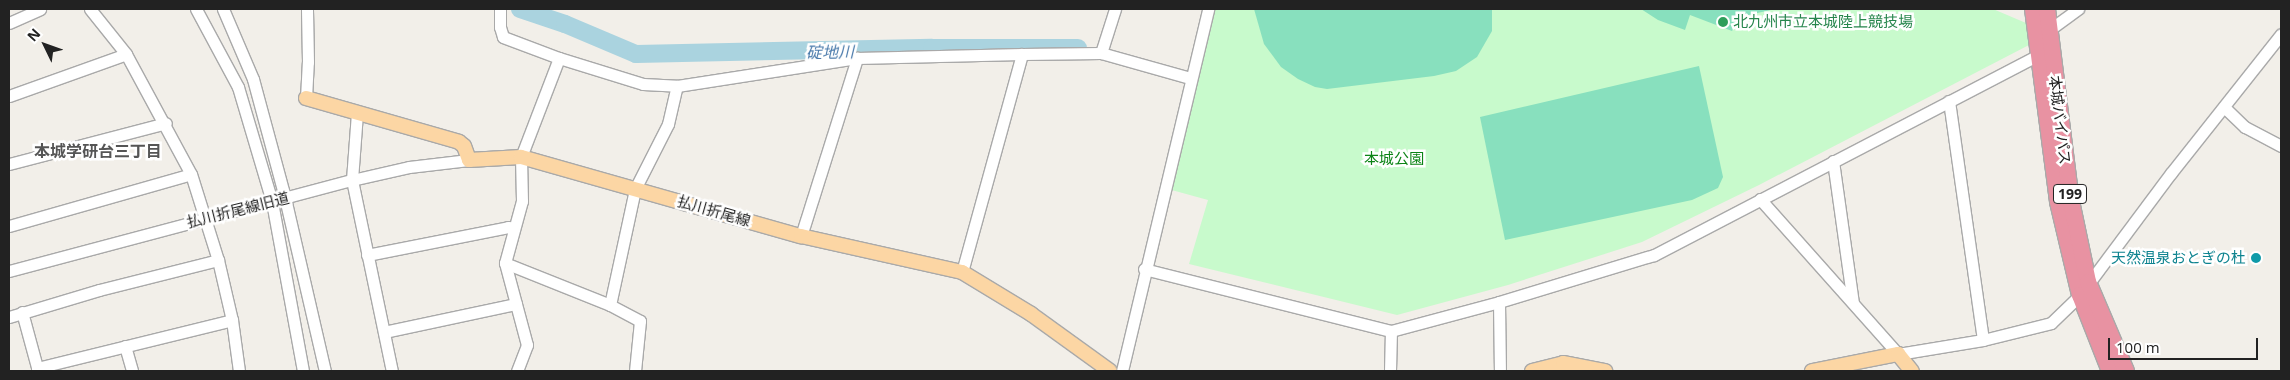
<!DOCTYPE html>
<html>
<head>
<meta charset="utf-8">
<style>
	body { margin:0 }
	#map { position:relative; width:2290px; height:380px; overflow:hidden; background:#f2efe9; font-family:"Open Sans","Noto Sans JP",sans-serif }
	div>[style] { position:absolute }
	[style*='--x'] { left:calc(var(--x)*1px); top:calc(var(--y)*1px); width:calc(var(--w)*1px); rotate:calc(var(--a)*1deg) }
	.park>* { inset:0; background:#c8facc }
	.pitch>* { inset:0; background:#88e0be }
	.river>* { height:18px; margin:-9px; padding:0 9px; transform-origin:9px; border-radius:9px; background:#aad3df }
	.roads { filter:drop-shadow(1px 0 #a9a9a9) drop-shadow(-1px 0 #a9a9a9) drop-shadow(0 1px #a9a9a9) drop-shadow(0 -1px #a9a9a9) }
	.minor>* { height:11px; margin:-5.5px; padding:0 5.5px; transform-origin:5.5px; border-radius:5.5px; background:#fff }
	.major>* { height:14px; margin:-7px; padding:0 7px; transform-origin:7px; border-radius:7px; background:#fcd6a4 }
	.highway>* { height:16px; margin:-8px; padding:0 8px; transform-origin:8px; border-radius:8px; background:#e892a2 }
	.dots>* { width:14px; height:14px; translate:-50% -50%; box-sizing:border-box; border:2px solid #fff; border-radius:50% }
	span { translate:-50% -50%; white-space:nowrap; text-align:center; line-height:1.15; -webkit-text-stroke:5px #fff; paint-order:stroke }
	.shield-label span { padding:1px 4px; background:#fff; border:1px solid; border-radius:4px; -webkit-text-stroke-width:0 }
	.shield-label { font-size:14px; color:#222; font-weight:700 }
	.leisure-label { font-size:15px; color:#27864d }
	.left { translate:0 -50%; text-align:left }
	.street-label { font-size:15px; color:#222 }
	.park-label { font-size:15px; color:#0c8416 }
	.culture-label { font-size:15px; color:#0d838f }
	.right { translate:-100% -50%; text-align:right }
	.water-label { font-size:16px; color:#4a7aab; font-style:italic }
	.neighbourhood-label { font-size:16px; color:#555; font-weight:700 }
	.frame { position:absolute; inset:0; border:10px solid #222; pointer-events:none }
	.north { position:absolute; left:20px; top:20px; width:50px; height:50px; -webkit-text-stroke:4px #fff; paint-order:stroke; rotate:312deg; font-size:14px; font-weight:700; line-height:20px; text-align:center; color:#222 }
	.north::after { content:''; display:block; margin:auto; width:18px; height:22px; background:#222; clip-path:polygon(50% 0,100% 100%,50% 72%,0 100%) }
	.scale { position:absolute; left:2108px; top:338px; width:150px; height:22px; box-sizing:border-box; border:2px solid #222; border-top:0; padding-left:6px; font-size:15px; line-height:18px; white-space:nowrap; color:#222; -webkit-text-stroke:4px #fff; paint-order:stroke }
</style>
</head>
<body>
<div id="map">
	<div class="park">
		<div style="clip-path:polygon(1212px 9px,1993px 9px,2026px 23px,2029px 45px,1759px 185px,1642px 242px,1508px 285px,1397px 315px,1189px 264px,1208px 200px,1168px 189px)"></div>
	</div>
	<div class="pitch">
		<div style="clip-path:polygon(1254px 9px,1492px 9px,1492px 31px,1477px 57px,1456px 71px,1434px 76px,1327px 89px,1315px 87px,1298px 79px,1281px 67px,1264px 44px)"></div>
		<div style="clip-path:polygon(1641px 9px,1775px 9px,1740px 17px,1732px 31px,1690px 15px,1685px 30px,1658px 20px)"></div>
		<div style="clip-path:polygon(1699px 66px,1723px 177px,1718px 188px,1692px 200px,1505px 240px,1480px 117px)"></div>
	</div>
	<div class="river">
		<div style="--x:520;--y:9;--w:47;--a:18.4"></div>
		<div style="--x:565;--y:24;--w:77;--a:22.9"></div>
		<div style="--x:636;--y:54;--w:296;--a:-1.2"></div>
		<div style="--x:932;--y:48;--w:146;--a:0"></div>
	</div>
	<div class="roads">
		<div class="minor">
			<div style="--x:90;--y:9;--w:58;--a:51.3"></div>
			<div style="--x:126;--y:54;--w:136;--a:61.6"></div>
			<div style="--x:191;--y:174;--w:90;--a:72.6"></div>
			<div style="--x:218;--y:260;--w:62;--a:76.9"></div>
			<div style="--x:232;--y:320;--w:51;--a:82.2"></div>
			<div style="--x:196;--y:9;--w:89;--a:61.7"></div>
			<div style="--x:238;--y:87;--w:120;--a:73.5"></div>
			<div style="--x:272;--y:202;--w:172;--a:79.6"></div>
			<div style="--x:223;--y:9;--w:76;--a:66.8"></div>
			<div style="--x:253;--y:79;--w:123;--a:74.9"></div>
			<div style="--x:285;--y:198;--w:178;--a:77"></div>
			<div style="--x:500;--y:9;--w:18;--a:90"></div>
			<div style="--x:500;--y:27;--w:10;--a:73"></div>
			<div style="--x:503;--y:37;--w:60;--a:20.6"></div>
			<div style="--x:559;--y:58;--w:88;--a:17.2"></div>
			<div style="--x:643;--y:84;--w:34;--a:3"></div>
			<div style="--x:677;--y:86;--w:182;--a:-8.8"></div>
			<div style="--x:857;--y:58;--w:165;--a:-1.4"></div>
			<div style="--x:1022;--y:54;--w:79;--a:-0.7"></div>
			<div style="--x:1101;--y:53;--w:92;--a:15.7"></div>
			<div style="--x:9;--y:23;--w:34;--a:-24"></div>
			<div style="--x:2049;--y:30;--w:36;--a:-36"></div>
			<div style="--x:1101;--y:53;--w:46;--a:-72.3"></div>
			<div style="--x:9;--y:96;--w:124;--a:-19.7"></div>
			<div style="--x:306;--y:98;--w:36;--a:-87"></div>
			<div style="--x:308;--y:62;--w:53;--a:-91.1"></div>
			<div style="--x:1949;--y:101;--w:241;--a:81.9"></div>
			<div style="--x:2224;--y:107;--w:29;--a:44"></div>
			<div style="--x:2245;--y:127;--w:41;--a:27.8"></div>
			<div style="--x:357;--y:113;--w:67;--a:94.3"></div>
			<div style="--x:352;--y:180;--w:195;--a:78.2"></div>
			<div style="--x:1833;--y:161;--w:143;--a:82"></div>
			<div style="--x:9;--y:164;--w:162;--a:-14.6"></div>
			<div style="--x:1760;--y:199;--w:208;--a:48.3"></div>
			<div style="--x:1898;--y:354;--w:86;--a:-9.4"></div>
			<div style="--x:1983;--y:340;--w:70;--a:-14"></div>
			<div style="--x:2051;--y:323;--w:40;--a:-44"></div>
			<div style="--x:2080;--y:295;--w:152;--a:-53.3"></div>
			<div style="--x:2171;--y:173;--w:177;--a:-51.6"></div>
			<div style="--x:9;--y:226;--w:189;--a:-15.9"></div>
			<div style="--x:801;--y:236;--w:187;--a:-72.5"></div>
			<div style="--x:367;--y:255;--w:144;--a:-11.2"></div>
			<div style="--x:508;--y:227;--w:6;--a:18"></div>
			<div style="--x:505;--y:263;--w:113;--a:21.8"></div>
			<div style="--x:610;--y:305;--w:34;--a:28"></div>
			<div style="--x:640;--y:321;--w:50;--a:95.7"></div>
			<div style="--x:1144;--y:269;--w:255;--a:14.1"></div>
			<div style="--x:1391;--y:331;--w:112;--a:-15"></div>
			<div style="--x:1499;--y:302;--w:162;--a:-16.9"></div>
			<div style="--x:1654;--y:255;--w:433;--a:-27.5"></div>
			<div style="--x:9;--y:271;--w:355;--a:-14.9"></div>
			<div style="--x:352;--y:180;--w:58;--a:-12.8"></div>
			<div style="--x:409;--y:167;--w:60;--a:-6.7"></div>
			<div style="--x:962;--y:272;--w:226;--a:-74.6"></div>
			<div style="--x:1499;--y:302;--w:69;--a:89.2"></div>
			<div style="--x:610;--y:305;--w:119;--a:-77.8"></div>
			<div style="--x:635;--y:189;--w:73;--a:-63.1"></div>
			<div style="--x:668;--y:124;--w:39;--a:-77"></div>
			<div style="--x:22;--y:312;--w:61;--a:74.8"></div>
			<div style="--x:9;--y:317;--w:94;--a:-16.7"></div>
			<div style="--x:99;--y:290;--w:123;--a:-14.1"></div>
			<div style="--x:384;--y:332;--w:135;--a:-12"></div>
			<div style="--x:125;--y:346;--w:26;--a:74"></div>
			<div style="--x:37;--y:368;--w:201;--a:-13.8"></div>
			<div style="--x:517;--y:371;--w:28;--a:-69"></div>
			<div style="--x:527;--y:345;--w:85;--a:-105"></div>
			<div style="--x:505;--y:263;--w:64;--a:-74.7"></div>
			<div style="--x:522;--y:201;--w:44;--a:-91.3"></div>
			<div style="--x:521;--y:157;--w:106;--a:-69"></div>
			<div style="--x:1122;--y:371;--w:372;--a:-76.6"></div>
			<div style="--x:1390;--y:371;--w:40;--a:-88.6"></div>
		</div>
		<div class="major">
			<div style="--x:306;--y:98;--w:159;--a:16"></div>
			<div style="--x:459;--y:142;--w:6;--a:39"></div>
			<div style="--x:464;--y:146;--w:15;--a:70"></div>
			<div style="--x:469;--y:160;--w:52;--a:-3.3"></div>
			<div style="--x:521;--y:157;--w:291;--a:15.8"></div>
			<div style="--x:801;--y:236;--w:165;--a:12.6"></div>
			<div style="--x:962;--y:272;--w:81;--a:31.3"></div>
			<div style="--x:1031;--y:314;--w:97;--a:35.8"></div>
			<div style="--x:1532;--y:371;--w:32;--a:-14"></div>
			<div style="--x:1563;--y:363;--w:43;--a:10.8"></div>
			<div style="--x:1812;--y:371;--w:88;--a:-11.2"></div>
			<div style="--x:1898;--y:354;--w:22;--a:51"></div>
		</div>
		<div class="highway">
			<div style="--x:2033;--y:9;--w:195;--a:82.6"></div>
			<div style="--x:2058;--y:202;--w:96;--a:76.7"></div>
			<div style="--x:2080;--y:295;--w:82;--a:68.5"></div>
			<div style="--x:2047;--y:9;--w:193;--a:82.9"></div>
			<div style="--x:2071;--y:201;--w:83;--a:78.1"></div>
			<div style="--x:2088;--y:282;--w:97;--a:66.9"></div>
		</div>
	</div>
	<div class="dots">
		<div style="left:1723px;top:22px;background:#2e9e5b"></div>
		<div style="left:2256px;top:258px;background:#0f9aa8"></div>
	</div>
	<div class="shield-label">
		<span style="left:2070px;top:194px">199</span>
	</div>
	<div class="leisure-label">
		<span class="left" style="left:1733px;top:22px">北九州市立本城陸上競技場</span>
	</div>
	<div class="street-label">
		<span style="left:2060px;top:120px;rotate:83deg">本城バイパス</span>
		<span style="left:238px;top:210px;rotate:-14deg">払川折尾線旧道</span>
		<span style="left:714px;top:211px;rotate:16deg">払川折尾線</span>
	</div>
	<div class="park-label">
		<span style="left:1394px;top:159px">本城公園</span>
	</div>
	<div class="culture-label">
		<span class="right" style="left:2246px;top:258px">天然温泉おとぎの杜</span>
	</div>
	<div class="water-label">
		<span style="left:830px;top:52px;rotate:-1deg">碇地川</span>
	</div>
	<div class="neighbourhood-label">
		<span style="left:98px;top:151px">本城学研台三丁目</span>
	</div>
	<div class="frame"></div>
	<div class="north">N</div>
	<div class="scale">100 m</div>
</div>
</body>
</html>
